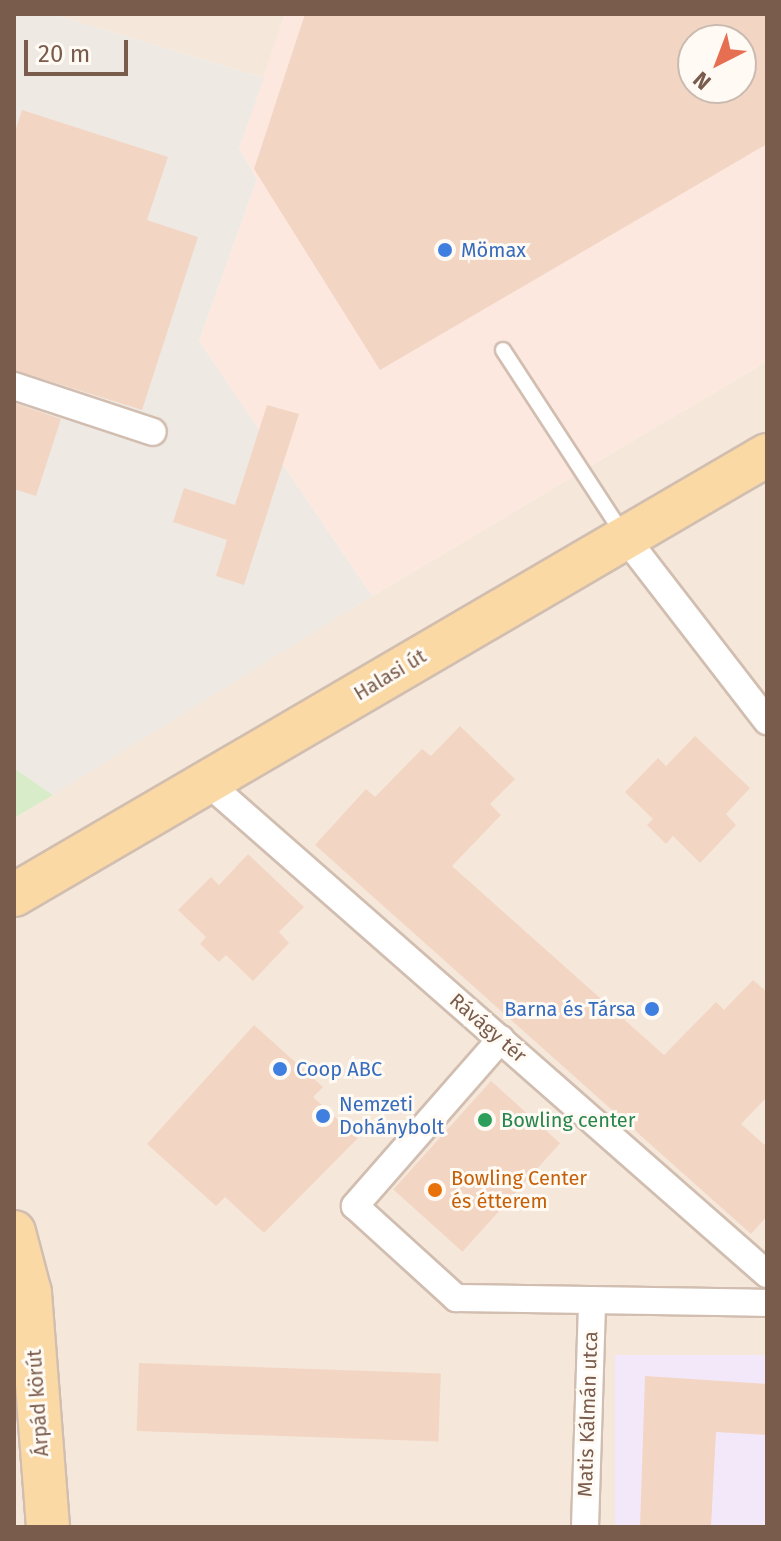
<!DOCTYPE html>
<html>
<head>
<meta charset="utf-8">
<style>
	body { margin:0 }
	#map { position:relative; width:781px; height:1541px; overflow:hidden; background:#fdf6ec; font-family:"Fira Sans",sans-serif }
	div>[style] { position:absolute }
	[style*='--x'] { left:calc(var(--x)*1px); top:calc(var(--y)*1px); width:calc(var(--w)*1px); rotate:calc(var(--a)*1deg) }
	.residential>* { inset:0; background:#f5e8da }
	.commercial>* { inset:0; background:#fde8e0 }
	.industrial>* { inset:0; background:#efe9e4 }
	.education>* { inset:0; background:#f3e8fa; transform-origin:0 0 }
	.green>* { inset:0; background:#d8ecc9 }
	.building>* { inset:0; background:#f3d5c3; transform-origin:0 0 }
	.roads { filter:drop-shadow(2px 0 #d1beb0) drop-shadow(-2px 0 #d1beb0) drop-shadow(0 2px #d1beb0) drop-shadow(0 -2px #d1beb0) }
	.service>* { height:14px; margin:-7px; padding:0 7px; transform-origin:7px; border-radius:7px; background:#fff }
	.minor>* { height:26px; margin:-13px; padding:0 13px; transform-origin:13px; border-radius:13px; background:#fff }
	.primary>* { height:42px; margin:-21px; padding:0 21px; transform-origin:21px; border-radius:21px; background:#fbd9a5 }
	.dots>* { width:22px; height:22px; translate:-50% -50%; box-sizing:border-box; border:4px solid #fffaf3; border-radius:50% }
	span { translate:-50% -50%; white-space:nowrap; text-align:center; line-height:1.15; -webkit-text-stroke:6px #fffaf3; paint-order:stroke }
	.shop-label { font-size:20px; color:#366cbe }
	.left { translate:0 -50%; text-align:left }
	.right { translate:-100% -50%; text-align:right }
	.street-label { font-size:20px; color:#7a5c4d }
	.leisure-label { font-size:20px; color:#27864d }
	.food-label { font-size:20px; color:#c56008 }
	.frame { position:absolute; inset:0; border:16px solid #7a5c4d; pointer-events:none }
	.north { position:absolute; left:677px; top:24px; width:80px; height:80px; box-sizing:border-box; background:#fffaf3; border:2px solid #cabbb1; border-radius:50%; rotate:222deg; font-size:22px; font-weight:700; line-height:32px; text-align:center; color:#7a5c4d }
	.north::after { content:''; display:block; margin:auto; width:28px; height:36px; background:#e76f51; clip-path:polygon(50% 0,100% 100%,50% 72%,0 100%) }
	.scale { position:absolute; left:24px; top:40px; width:104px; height:36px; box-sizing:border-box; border:4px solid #7a5c4d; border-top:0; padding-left:10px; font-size:24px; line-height:28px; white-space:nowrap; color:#7a5c4d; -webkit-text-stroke:6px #fffaf3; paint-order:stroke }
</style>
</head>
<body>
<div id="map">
	<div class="residential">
		<div style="clip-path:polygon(52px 14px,285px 14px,264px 78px)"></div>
		<div style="clip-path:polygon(767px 361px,767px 1527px,14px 1527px,14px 818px,372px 596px)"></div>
	</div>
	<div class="commercial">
		<div style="clip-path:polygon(evenodd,285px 14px,767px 14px,767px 361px,372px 596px,199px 341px,257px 179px,239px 148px,285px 14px,693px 40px,741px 40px,741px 88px,693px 88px,693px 40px)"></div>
	</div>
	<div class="industrial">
		<div style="clip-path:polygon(14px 14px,52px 14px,264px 78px,239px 148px,257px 179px,199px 341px,372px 596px,53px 795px,14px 768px)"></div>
	</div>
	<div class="education">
		<div style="left:767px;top:1355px;width:172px;height:152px;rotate:90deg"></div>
	</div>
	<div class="green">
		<div style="clip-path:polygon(14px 768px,53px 795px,14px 818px)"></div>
	</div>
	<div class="building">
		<div style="clip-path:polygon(evenodd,305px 14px,767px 14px,767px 144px,380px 370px,254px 169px,305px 14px,693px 40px,741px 40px,741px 88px,693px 88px,693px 40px)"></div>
		<div style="clip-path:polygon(22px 110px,168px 157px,147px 220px,198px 237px,142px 410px,14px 370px,14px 135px)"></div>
		<div style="clip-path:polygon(14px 403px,61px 419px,36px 496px,14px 489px)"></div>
		<div style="clip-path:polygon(267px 405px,299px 414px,244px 585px,216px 576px,227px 540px,173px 522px,184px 488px,235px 505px)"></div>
		<div style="clip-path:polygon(460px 726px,515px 779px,490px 804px,501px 815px,452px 866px,664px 1055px,716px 1002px,724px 1010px,753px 980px,767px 992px,767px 1097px,741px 1124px,767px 1147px,767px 1216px,751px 1234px,315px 845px,366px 789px,375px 797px,422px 749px,431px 756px)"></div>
		<div style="clip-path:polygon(695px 736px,750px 788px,726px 814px,736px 825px,700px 863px,673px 836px,666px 844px,647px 825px,653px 819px,625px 792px,658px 758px,666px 766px)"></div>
		<div style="clip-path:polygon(248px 854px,304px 907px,279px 932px,289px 943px,253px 981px,226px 955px,219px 962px,200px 944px,206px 937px,178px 910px,211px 877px,219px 885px)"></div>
		<div style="clip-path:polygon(254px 1025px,323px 1087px,313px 1097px,358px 1138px,264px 1233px,225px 1197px,216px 1206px,147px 1144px)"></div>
		<div style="left:491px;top:1081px;width:93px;height:146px;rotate:42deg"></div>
		<div style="left:139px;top:1363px;width:302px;height:68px;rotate:2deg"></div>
		<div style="clip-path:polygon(645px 1376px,767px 1384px,767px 1435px,716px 1432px,711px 1527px,640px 1527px)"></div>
	</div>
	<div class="roads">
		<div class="service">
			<div style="--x:503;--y:350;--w:220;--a:56.9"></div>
		</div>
		<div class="minor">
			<div style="--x:14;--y:386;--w:146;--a:18.3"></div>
			<div style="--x:624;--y:536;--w:234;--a:52.3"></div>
			<div style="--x:208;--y:783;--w:744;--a:41.29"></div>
			<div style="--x:501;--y:1039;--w:222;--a:131.2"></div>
			<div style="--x:355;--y:1206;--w:137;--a:42.3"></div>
			<div style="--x:456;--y:1298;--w:311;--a:0.9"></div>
			<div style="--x:585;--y:1527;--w:227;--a:-88.2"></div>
		</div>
		<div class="primary">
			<div style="--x:14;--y:895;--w:872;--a:-30.3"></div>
			<div style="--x:14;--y:1232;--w:63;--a:75.3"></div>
			<div style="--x:30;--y:1293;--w:235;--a:85.6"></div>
		</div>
	</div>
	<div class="dots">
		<div style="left:445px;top:250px;background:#3f7fe0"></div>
		<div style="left:652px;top:1009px;background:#3f7fe0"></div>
		<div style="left:280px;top:1069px;background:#3f7fe0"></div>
		<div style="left:323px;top:1116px;background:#3f7fe0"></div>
		<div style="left:485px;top:1120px;background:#2e9e5b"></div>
		<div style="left:435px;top:1190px;background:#e8710a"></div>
	</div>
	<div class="shop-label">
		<span class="left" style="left:461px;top:250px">Mömax</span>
		<span class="right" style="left:636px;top:1009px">Barna és Társa</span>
		<span class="left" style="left:296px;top:1069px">Coop ABC</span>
		<span class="left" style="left:339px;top:1116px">Nemzeti<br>Dohánybolt</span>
	</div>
	<div class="street-label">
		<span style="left:390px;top:675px;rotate:-31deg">Halasi út</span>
		<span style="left:488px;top:1028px;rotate:41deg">Rávágy tér</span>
		<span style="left:38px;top:1403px;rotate:-94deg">Árpád körút</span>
		<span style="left:588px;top:1414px;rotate:-88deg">Matis Kálmán utca</span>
	</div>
	<div class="leisure-label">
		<span class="left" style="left:501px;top:1120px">Bowling center</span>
	</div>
	<div class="food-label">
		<span class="left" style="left:451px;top:1190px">Bowling Center<br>és étterem</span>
	</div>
	<div class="frame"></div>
	<div class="north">N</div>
	<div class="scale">20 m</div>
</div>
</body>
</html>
